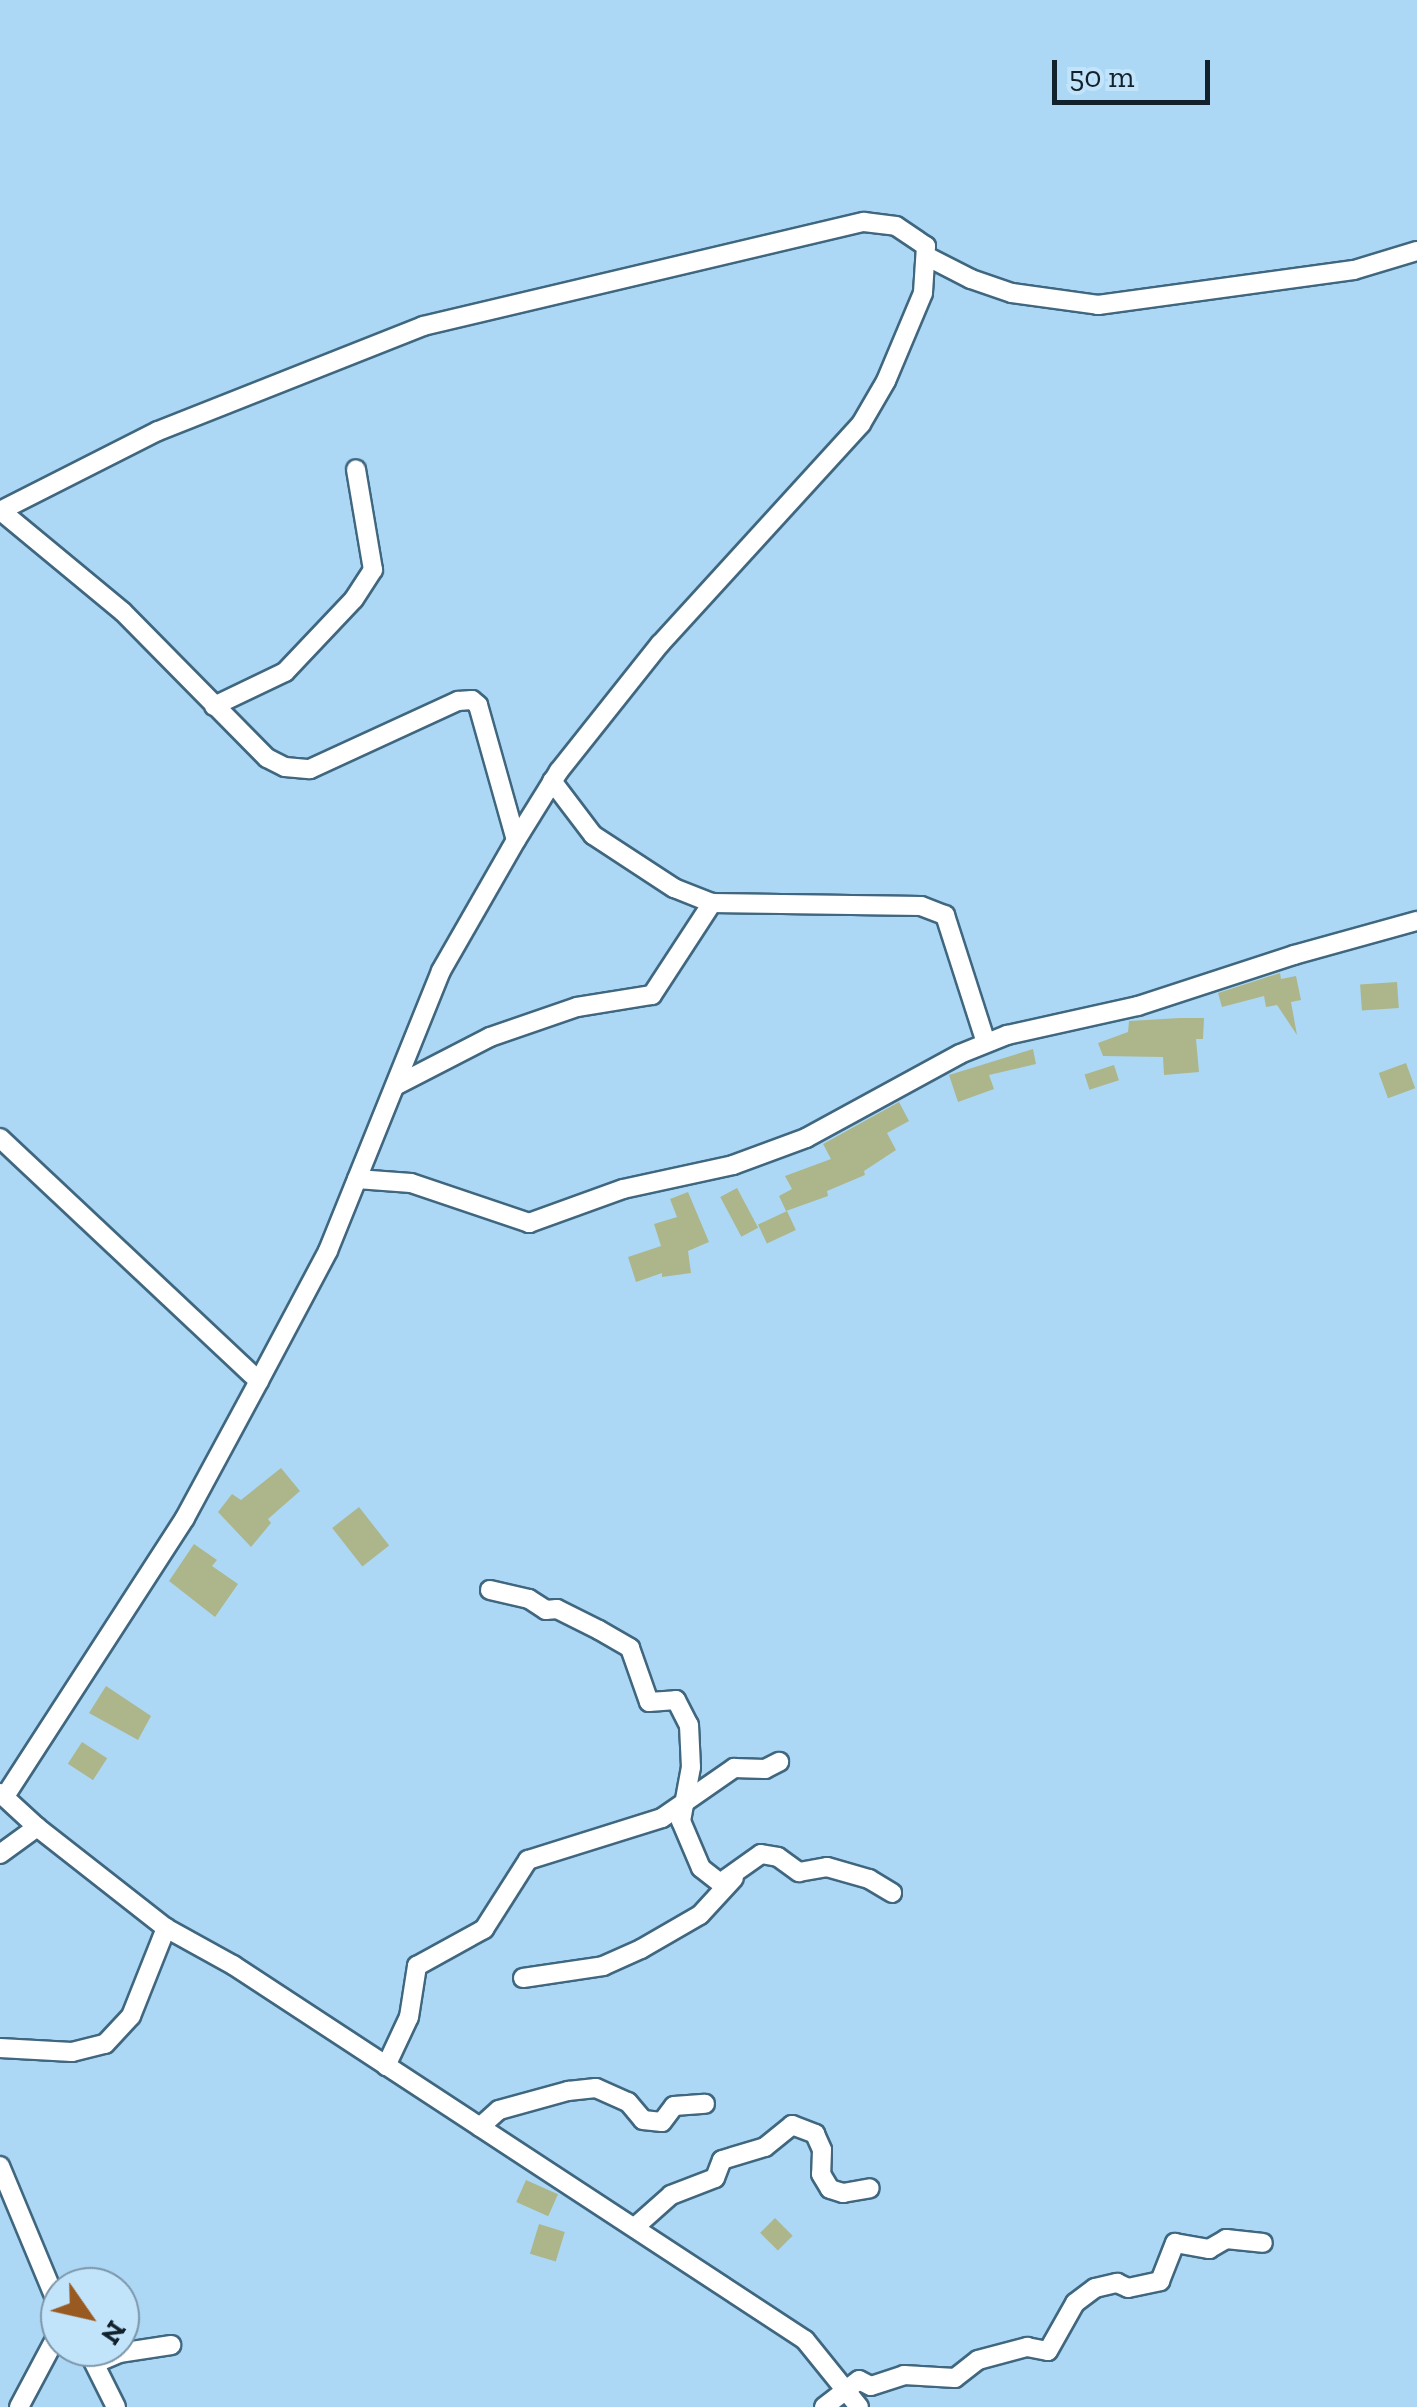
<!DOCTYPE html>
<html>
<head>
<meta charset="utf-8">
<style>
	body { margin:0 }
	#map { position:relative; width:1417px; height:2407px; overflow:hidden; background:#add8f5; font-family:"Zilla Slab",serif }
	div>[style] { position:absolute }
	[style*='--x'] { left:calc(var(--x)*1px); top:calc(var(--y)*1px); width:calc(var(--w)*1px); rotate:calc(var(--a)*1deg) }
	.building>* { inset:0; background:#acb68a; transform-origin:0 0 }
	.roads { filter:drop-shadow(2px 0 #406780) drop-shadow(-2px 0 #406780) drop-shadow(0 2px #406780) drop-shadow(0 -2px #406780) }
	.minor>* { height:18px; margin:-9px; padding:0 9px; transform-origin:9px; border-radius:9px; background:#fff }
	span { translate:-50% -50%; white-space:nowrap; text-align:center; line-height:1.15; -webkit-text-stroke:8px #c2e4fb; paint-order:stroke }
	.north { position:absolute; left:40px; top:2267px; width:100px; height:100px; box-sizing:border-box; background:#c2e4fb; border:2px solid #7c96a9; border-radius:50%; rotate:124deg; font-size:28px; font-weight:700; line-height:40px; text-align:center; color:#12222d }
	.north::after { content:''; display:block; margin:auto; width:35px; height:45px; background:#995a21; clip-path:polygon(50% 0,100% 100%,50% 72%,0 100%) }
	.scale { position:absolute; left:1052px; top:60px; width:158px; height:45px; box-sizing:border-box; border:5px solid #12222d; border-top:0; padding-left:12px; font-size:30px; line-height:35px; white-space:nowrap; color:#12222d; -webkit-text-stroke:8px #c2e4fb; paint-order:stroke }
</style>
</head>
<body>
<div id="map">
	<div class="building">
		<div style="clip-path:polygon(1280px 973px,1281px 979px,1296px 976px,1301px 1000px,1291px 1002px,1297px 1035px,1277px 1005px,1266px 1007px,1264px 996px,1222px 1007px,1218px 993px)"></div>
		<div style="left:1397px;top:982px;width:26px;height:37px;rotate:86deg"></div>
		<div style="clip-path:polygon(1180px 1018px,1204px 1018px,1203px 1039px,1196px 1039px,1199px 1072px,1164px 1075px,1163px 1057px,1103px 1056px,1098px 1043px,1128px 1032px,1129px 1021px)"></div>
		<div style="clip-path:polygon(1033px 1049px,1036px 1064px,989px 1075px,994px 1089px,958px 1102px,949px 1075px)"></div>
		<div style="left:1406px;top:1063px;width:27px;height:29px;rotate:70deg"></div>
		<div style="left:1114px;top:1065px;width:16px;height:31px;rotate:72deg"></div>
		<div style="clip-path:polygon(899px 1102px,909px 1121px,887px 1133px,896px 1150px,864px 1171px,865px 1175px,827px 1191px,828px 1196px,786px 1211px,779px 1196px,792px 1189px,785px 1176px,831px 1159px,823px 1144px)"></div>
		<div style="left:737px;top:1188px;width:45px;height:19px;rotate:62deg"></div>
		<div style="clip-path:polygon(688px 1192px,709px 1242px,688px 1251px,691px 1273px,662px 1277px,662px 1273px,636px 1282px,628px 1257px,661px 1246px,654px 1224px,677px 1217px,670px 1199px)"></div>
		<div style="left:787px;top:1211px;width:21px;height:32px;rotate:65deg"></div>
		<div style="clip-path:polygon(281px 1468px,300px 1491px,268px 1519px,271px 1523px,251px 1547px,218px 1512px,232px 1494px,241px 1500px)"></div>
		<div style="left:359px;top:1507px;width:49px;height:34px;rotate:52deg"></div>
		<div style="clip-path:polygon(194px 1544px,217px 1560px,212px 1566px,238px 1584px,215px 1617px,169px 1581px)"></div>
		<div style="clip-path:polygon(106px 1686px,151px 1716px,138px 1740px,89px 1713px)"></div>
		<div style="left:82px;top:1742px;width:30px;height:26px;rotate:33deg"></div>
		<div style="left:526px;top:2180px;width:35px;height:24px;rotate:24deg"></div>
		<div style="left:775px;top:2218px;width:25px;height:21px;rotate:45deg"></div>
		<div style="left:539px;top:2224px;width:27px;height:31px;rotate:17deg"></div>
	</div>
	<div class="roads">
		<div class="minor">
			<div style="--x:928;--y:257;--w:48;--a:27.1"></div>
			<div style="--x:971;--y:279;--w:43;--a:18.9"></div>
			<div style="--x:1012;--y:293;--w:87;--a:7.9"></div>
			<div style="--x:1098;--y:305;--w:258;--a:-7.8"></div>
			<div style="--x:1354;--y:270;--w:66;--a:-16.8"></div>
			<div style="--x:0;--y:511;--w:177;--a:-26.9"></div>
			<div style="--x:158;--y:431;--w:285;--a:-21.6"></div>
			<div style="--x:423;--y:326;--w:453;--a:-13.3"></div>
			<div style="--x:864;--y:222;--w:32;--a:7"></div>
			<div style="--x:896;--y:226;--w:36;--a:34"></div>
			<div style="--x:926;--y:246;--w:47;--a:93.7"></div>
			<div style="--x:923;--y:293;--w:95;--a:112.8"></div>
			<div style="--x:886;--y:381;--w:50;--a:120.2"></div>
			<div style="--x:861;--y:424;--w:298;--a:132.4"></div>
			<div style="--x:660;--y:644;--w:162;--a:128.5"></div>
			<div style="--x:559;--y:771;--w:81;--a:121.9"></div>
			<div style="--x:516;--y:840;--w:151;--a:119.8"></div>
			<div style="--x:441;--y:971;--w:302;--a:112"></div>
			<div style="--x:328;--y:1251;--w:147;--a:118"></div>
			<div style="--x:259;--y:1381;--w:156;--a:118.4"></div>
			<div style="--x:185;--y:1518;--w:331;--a:122.9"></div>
			<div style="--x:1;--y:511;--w:158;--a:39.6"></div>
			<div style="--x:123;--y:612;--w:205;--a:45.4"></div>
			<div style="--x:267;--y:758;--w:20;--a:27"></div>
			<div style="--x:285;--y:767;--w:25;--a:5"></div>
			<div style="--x:310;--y:769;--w:163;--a:-24.7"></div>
			<div style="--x:458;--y:701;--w:14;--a:-4"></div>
			<div style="--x:472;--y:700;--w:8;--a:40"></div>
			<div style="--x:478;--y:705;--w:140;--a:74.3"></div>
			<div style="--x:214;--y:706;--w:79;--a:-25.6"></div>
			<div style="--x:285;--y:672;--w:100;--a:-46.6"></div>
			<div style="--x:354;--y:599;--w:35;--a:-57"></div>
			<div style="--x:373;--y:570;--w:102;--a:-99.6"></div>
			<div style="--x:552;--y:781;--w:68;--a:52.8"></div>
			<div style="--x:593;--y:835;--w:97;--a:33.2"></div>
			<div style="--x:674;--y:888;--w:41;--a:21.5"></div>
			<div style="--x:712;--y:903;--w:209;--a:0.8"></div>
			<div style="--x:921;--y:906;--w:26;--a:21"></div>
			<div style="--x:945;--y:915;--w:134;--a:72.2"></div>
			<div style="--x:395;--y:1086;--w:107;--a:-27.3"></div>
			<div style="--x:490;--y:1037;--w:92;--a:-19"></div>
			<div style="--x:577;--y:1007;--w:76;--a:-9.1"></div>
			<div style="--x:652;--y:995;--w:110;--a:-56.9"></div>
			<div style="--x:0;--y:1138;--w:355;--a:43.2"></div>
			<div style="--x:357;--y:1179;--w:54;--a:4.2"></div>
			<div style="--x:411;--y:1183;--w:125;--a:18.7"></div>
			<div style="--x:529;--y:1223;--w:100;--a:-19.9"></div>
			<div style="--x:623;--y:1189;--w:113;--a:-12.3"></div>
			<div style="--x:733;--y:1165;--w:78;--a:-20.3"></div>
			<div style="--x:806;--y:1138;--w:175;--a:-28.6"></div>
			<div style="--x:960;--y:1054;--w:51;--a:-22"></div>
			<div style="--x:1007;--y:1035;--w:134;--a:-12.5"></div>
			<div style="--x:1138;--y:1006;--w:164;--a:-18.1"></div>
			<div style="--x:1294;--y:955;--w:128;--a:-15.5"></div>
			<div style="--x:490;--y:1590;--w:40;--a:13"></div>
			<div style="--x:529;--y:1599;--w:20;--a:33"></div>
			<div style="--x:546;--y:1610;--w:11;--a:-5"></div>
			<div style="--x:557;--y:1609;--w:47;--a:26.6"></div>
			<div style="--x:599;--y:1630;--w:36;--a:30"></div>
			<div style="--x:630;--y:1648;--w:57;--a:70.6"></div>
			<div style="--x:649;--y:1702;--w:27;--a:-4"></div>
			<div style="--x:676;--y:1700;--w:28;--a:63"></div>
			<div style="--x:689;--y:1725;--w:42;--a:87.3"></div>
			<div style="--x:691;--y:1767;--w:55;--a:100.5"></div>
			<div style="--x:681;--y:1821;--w:51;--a:66.9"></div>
			<div style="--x:701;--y:1868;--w:24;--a:38"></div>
			<div style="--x:720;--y:1883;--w:50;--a:-35.3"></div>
			<div style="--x:761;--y:1854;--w:17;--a:10"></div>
			<div style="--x:778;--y:1857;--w:26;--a:36"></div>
			<div style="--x:799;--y:1872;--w:28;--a:-10"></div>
			<div style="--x:827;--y:1867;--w:44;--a:15.9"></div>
			<div style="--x:869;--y:1879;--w:27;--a:31"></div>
			<div style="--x:0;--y:1793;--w:50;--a:42.6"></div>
			<div style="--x:0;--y:1854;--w:46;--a:-36.1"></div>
			<div style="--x:37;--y:1827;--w:164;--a:38.1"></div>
			<div style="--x:166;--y:1928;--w:77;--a:28.9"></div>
			<div style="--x:233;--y:1965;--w:684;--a:33.25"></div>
			<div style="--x:805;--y:2340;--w:86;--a:51.1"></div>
			<div style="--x:523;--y:1978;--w:81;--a:-8.5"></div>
			<div style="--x:603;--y:1966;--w:42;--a:-24.1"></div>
			<div style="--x:641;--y:1949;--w:68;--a:-30"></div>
			<div style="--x:700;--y:1915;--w:50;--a:-47.4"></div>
			<div style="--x:0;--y:2048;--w:72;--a:3.2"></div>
			<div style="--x:72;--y:2052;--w:34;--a:-14"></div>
			<div style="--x:105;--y:2044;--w:38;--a:-47"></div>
			<div style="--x:131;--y:2016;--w:95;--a:-68.3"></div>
			<div style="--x:386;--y:2066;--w:54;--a:-64.9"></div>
			<div style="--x:409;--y:2017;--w:52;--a:-81.1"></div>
			<div style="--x:417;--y:1966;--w:77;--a:-28.9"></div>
			<div style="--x:484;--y:1929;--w:82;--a:-57.5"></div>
			<div style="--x:528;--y:1860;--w:140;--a:-17.4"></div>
			<div style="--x:662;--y:1818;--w:88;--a:-34.8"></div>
			<div style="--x:734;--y:1768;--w:31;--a:2"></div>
			<div style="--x:765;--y:1769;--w:16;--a:-27"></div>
			<div style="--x:480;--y:2127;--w:25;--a:-42"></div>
			<div style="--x:499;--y:2110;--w:72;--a:-15.4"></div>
			<div style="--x:568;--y:2091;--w:28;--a:-6"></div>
			<div style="--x:596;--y:2088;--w:35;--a:24"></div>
			<div style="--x:628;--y:2102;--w:23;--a:50"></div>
			<div style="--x:643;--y:2120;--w:19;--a:6"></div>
			<div style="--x:662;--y:2122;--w:20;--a:-53"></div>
			<div style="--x:674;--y:2106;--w:31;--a:-4"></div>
			<div style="--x:0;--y:2166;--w:156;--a:67.4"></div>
			<div style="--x:635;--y:2227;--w:48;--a:-41.6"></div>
			<div style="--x:671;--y:2195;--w:47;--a:-21.1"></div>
			<div style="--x:715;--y:2178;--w:19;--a:-69"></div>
			<div style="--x:722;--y:2160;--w:45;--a:-16.8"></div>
			<div style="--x:765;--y:2147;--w:35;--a:-39"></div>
			<div style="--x:792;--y:2125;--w:25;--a:21"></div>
			<div style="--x:815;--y:2134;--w:17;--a:66"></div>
			<div style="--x:822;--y:2150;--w:24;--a:92"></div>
			<div style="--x:821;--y:2174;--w:17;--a:59"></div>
			<div style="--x:830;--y:2189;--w:14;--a:17"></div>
			<div style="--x:843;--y:2193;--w:27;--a:-10"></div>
			<div style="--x:86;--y:2347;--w:67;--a:63.4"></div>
			<div style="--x:96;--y:2363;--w:25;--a:-23"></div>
			<div style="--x:119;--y:2353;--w:53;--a:-8.7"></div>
			<div style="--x:19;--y:2407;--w:87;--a:-62"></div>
			<div style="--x:824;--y:2407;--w:44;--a:-37.6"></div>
			<div style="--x:859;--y:2380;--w:13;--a:27"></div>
			<div style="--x:871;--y:2386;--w:35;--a:-18"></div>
			<div style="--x:904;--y:2375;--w:51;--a:3.4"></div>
			<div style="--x:955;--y:2378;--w:29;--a:-38"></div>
			<div style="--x:978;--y:2360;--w:51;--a:-14.9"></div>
			<div style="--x:1027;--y:2347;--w:21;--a:11"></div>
			<div style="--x:1048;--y:2351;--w:55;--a:-60.6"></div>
			<div style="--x:1075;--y:2303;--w:25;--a:-37"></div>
			<div style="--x:1095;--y:2288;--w:23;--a:-13"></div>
			<div style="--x:1117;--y:2283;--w:12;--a:24"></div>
			<div style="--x:1128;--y:2288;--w:33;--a:-12"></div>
			<div style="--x:1160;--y:2281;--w:41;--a:-68.5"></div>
			<div style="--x:1175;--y:2243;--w:35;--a:10"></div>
			<div style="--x:1209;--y:2249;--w:20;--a:-30"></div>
			<div style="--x:1226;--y:2239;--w:37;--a:6"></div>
		</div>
	</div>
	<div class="north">N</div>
	<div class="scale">50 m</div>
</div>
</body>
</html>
